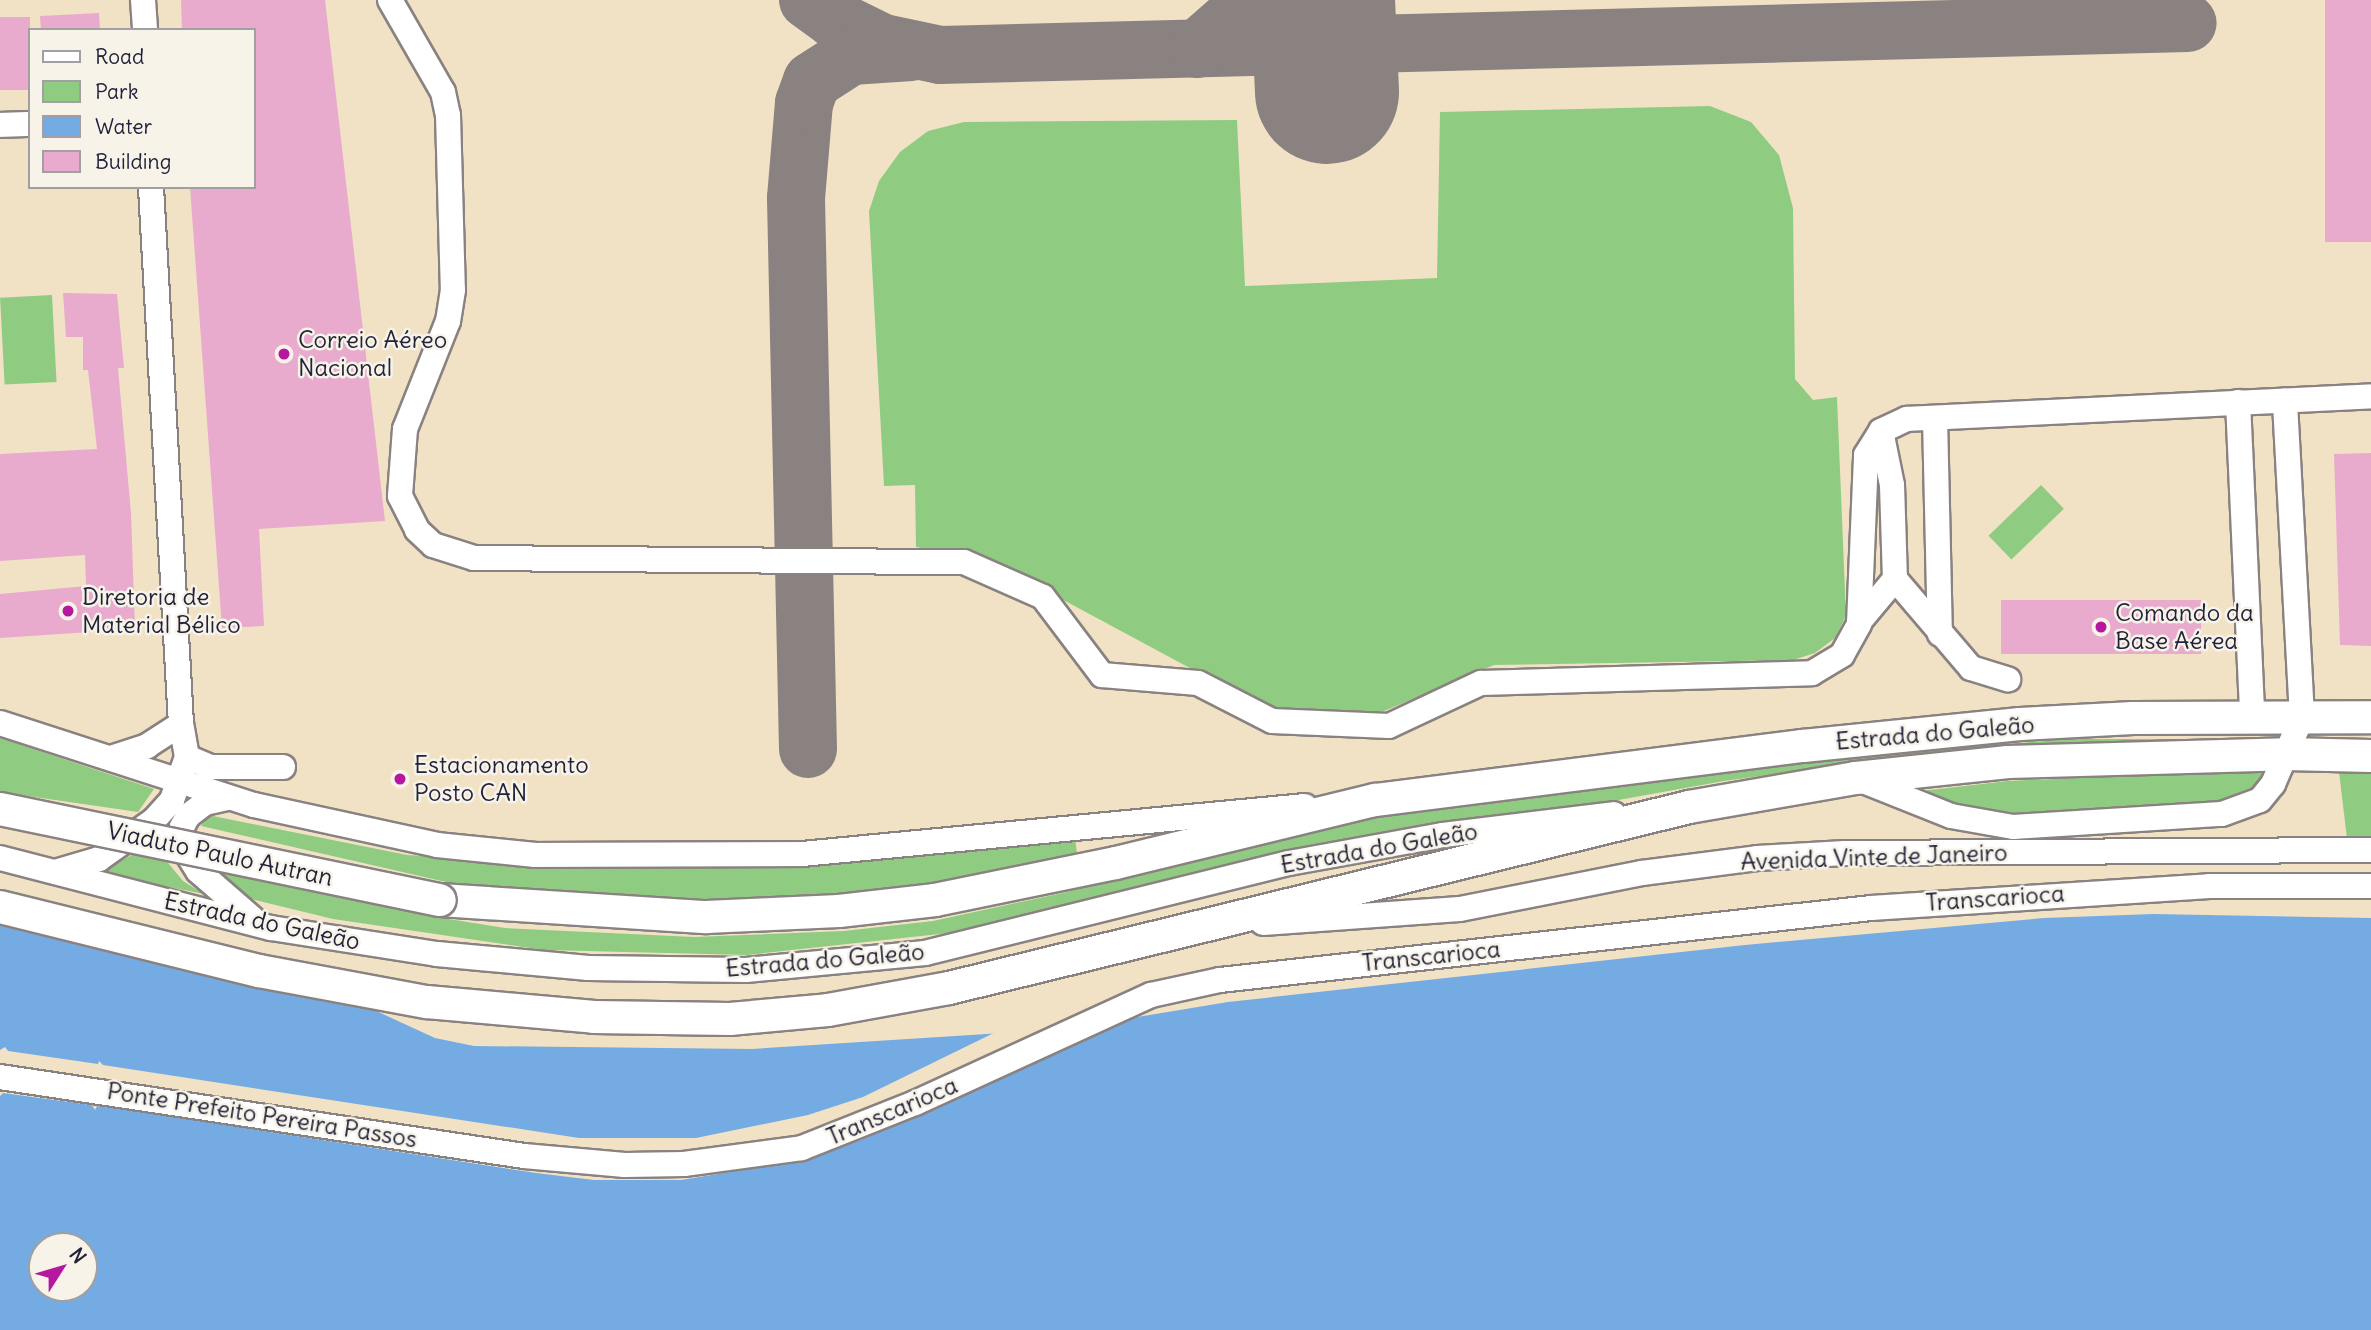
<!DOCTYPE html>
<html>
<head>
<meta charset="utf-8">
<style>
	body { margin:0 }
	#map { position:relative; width:2371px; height:1330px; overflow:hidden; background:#f1e2c5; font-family:Delius,sans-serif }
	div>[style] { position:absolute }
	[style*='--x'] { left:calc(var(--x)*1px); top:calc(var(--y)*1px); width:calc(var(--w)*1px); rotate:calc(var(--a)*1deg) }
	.green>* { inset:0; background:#8fcc82; transform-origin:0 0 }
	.water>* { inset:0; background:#75abe3 }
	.pier>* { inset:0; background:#f1e2c5 }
	.taxiway>* { height:58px; margin:-29px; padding:0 29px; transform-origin:29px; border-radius:29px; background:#8a8280 }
	.runway>* { height:144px; margin:-72px; padding:0 72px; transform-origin:72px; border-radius:72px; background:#8a8280 }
	.building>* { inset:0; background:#e8abcd; transform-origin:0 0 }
	.roads { filter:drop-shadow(2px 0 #8a8280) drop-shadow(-2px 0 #8a8280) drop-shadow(0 2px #8a8280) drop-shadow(0 -2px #8a8280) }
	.minor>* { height:24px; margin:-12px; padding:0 12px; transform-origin:12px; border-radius:12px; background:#fff }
	.major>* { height:32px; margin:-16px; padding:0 16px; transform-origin:16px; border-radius:16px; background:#fff }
	.bridges { filter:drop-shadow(2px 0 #8a8280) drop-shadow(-2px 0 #8a8280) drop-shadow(0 2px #8a8280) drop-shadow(0 -2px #8a8280) }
	.major-bridge>* { height:32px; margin:-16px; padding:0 16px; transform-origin:16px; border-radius:16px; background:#fff }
	.dots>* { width:19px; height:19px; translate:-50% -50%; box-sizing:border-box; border:4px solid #f7f3e8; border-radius:50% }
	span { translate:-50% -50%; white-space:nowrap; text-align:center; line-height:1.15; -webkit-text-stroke:5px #f7f3e8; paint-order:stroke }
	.poi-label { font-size:24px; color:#22223b }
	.left { translate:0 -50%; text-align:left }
	.street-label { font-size:24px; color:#22223b }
	.legend { position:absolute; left:28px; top:28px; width:228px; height:161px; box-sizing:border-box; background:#f7f3e8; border:2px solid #a29fa3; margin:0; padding:9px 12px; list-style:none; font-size:21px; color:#22223b }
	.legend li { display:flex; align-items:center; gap:14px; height:35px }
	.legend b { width:35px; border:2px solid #a29fa3 }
	.north { position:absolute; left:28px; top:1232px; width:70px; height:70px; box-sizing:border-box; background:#f7f3e8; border:2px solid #a29fa3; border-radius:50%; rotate:53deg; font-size:19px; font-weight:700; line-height:28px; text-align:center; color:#22223b }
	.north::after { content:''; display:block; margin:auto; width:24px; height:32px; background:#b5179e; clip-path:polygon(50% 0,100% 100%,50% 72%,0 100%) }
</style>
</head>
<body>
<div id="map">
	<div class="green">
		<div style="clip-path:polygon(1710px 106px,1751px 122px,1779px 155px,1793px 208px,1795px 379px,1813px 400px,1837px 397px,1846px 616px,1835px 638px,1815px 653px,1793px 660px,1494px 665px,1384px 711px,1335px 716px,1287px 714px,1253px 702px,991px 561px,916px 547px,915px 485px,884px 486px,869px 211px,879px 181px,900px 152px,928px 131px,964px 122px,1237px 120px,1245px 286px,1437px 278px,1440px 112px)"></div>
		<div style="left:52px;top:295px;width:87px;height:52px;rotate:87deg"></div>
		<div style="left:2041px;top:485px;width:33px;height:73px;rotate:46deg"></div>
		<div style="clip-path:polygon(0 738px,154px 789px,138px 812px,0 792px)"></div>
		<div style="clip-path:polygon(2070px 739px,2230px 739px,2230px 745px,1852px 763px,1724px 781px,1446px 831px,1233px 863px,949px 933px,747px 955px,544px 950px,333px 919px,238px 896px,211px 868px,430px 916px,505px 928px,694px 937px,844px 931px,933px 921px,1067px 892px,1253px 840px,1386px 812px,1872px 754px)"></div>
		<div style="clip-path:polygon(2338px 763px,2371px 766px,2371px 837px,2347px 839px)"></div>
		<div style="clip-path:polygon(2264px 769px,2258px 791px,2242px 801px,2133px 813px,1989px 815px,1912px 792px,2008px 781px)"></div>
		<div style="clip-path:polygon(208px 815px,407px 855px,630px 869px,901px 857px,1075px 839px,1077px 853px,886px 892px,746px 903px,644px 901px,459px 885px,201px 826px)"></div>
		<div style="clip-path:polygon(139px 851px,164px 858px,183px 881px,204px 894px,99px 873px)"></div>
	</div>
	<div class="water">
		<div style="clip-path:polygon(evenodd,2153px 914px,2371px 918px,2371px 1330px,0 1330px,0 915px,361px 1004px,435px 1038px,474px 1046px,752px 1049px,1065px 1029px,1228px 1002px,1745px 945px,2044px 918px,2153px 914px,42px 1246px,84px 1246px,84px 1288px,42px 1288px,42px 1246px)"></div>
	</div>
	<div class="pier">
		<div style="clip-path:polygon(1147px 1012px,1080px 1037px,861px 1140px,780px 1164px,681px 1180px,594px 1180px,536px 1173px,134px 1111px,97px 1106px,95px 1110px,92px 1105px,3px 1093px,0 1096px,0 1050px,5px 1047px,8px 1051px,98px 1064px,99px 1061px,103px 1065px,579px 1138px,696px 1138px,808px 1115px,863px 1097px,1004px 1028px,1065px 1026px)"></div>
	</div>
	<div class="taxiway">
		<div style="--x:808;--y:0;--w:32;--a:36"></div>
		<div style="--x:834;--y:19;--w:55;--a:26.1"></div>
		<div style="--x:883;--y:43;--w:58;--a:11.9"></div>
		<div style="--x:940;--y:55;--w:1248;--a:-1.47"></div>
		<div style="--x:1197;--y:49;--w:74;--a:-41.2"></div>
		<div style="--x:808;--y:749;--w:551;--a:-91.25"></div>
		<div style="--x:796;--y:198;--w:95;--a:-85.2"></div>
		<div style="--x:804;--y:103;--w:23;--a:-70"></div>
		<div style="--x:812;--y:81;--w:46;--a:-32.7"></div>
		<div style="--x:851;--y:56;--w:60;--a:-3.8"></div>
	</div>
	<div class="runway">
		<div style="--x:1323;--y:0;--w:92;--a:87.5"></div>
	</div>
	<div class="building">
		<div style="clip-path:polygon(181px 0,325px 0,385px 521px,259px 529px,264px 626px,222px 628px,190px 187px,254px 187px,254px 30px,182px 30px)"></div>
		<div style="left:2325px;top:0;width:46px;height:242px"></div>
		<div style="clip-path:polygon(99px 13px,100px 30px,41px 30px,40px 16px)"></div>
		<div style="left:30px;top:17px;width:73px;height:30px;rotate:90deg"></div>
		<div style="clip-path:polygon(63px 293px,117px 294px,124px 368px,118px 368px,131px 513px,135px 629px,0 638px,0 594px,86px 586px,85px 555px,0 561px,0 454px,97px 449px,88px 370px,83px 370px,83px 337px,66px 337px)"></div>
		<div style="clip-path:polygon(2371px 453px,2371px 646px,2340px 645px,2334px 454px)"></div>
		<div style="left:2001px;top:600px;width:200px;height:54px"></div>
	</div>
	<div class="roads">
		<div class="minor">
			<div style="--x:143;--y:0;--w:30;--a:86"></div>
			<div style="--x:390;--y:0;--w:106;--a:60.1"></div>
			<div style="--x:443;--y:92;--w:24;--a:78"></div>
			<div style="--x:448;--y:115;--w:175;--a:88.4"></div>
			<div style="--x:453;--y:290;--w:31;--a:99"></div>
			<div style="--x:448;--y:321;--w:116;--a:111.7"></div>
			<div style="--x:405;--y:429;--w:67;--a:94.3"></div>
			<div style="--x:400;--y:496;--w:38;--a:63"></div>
			<div style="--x:417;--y:530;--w:22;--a:43"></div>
			<div style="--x:433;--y:545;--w:43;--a:17.6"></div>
			<div style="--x:474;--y:558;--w:490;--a:0.5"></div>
			<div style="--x:964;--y:562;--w:86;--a:23.9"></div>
			<div style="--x:1043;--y:597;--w:98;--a:52.9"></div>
			<div style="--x:1102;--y:675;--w:96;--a:4.8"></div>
			<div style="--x:1198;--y:683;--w:83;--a:27.2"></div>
			<div style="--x:1272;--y:721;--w:117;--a:2.4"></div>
			<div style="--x:1389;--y:726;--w:102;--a:-25.1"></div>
			<div style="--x:1481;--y:683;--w:331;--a:-1.7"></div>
			<div style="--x:1812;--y:673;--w:35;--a:-31"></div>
			<div style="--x:1842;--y:655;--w:35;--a:-61"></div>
			<div style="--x:1859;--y:624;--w:169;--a:-87.6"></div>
			<div style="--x:1866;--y:455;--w:28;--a:-58"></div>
			<div style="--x:1881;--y:431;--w:29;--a:-25"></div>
			<div style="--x:1907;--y:419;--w:465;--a:-2.8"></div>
			<div style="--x:0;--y:125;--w:30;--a:-2"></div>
			<div style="--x:2238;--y:402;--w:314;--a:87.4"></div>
			<div style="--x:1935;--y:418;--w:216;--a:88.7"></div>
			<div style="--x:1881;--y:431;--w:55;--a:78.5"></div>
			<div style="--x:1892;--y:485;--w:94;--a:88.2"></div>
			<div style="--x:1895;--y:579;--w:117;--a:49.5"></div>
			<div style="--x:1971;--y:668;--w:39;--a:17"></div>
			<div style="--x:1859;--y:622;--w:56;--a:-50.1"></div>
			<div style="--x:0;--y:723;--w:267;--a:17.9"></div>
			<div style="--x:254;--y:805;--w:187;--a:12.3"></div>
			<div style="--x:437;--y:845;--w:99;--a:5.8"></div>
			<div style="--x:535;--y:855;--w:267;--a:-0.2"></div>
			<div style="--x:802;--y:854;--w:505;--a:-5.45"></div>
			<div style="--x:187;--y:757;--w:25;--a:23"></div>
			<div style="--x:210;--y:767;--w:73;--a:0"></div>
			<div style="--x:111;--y:758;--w:38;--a:-18"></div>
			<div style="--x:147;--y:746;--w:40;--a:-32.9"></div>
			<div style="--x:1856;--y:778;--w:102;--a:21.8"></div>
			<div style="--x:1951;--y:816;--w:63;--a:10.1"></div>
			<div style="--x:2013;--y:827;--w:209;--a:-3.6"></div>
			<div style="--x:2222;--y:814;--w:40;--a:-20.2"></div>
			<div style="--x:2260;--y:800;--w:21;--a:-51"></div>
			<div style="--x:2273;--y:784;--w:73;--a:-66.6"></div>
			<div style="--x:2302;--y:717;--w:317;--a:-93.1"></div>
			<div style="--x:227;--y:798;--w:23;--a:167"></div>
			<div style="--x:205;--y:803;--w:21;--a:143"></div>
			<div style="--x:188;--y:816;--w:13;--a:119"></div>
			<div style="--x:182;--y:827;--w:20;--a:87"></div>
			<div style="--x:183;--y:847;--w:28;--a:58"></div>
			<div style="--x:198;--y:871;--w:72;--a:41"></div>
			<div style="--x:0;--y:858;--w:280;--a:14.5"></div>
			<div style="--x:271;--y:928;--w:168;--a:8.9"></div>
			<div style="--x:437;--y:954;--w:152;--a:5.3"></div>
			<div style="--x:588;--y:968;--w:158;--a:0.7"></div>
			<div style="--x:746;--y:970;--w:180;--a:-5.4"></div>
			<div style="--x:925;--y:953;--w:375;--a:-13.9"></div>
			<div style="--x:1289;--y:863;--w:157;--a:-10.3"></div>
			<div style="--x:1443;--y:835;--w:172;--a:-7"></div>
			<div style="--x:55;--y:872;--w:46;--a:-16.5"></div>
			<div style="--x:99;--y:859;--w:67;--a:-35.3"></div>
			<div style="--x:154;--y:820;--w:27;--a:-48"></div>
			<div style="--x:172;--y:800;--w:46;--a:-70.8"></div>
			<div style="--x:187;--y:757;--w:34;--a:-100"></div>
			<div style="--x:181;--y:724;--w:538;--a:-93.2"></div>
			<div style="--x:1263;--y:923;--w:197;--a:-4.1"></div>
			<div style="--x:1460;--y:909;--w:186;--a:-11.2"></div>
			<div style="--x:1642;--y:873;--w:116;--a:-7.4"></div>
			<div style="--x:1757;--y:858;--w:88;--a:-3.3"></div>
			<div style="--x:1845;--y:853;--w:526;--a:-0.33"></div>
			<div style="--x:0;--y:1077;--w:530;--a:8.57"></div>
			<div style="--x:524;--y:1156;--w:101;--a:5.1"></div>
			<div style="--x:625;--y:1165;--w:59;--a:-1"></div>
			<div style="--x:684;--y:1164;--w:119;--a:-7.7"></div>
			<div style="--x:802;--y:1148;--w:122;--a:-21.7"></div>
			<div style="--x:915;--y:1103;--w:260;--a:-24.6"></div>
			<div style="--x:1151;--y:995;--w:71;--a:-12.3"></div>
			<div style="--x:1220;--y:980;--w:655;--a:-6.31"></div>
			<div style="--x:1871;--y:908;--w:339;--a:-3.7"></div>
			<div style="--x:2209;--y:886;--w:162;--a:0"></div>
		</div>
		<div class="major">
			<div style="--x:440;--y:900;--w:267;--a:3.7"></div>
			<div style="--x:706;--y:917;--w:133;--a:-2.6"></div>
			<div style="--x:839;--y:911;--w:97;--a:-6.5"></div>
			<div style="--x:935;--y:900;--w:185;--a:-11.6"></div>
			<div style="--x:1116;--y:863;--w:267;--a:-13.7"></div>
			<div style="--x:1375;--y:800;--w:431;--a:-7.2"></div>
			<div style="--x:1803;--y:746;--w:218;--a:-5.8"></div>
			<div style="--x:2020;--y:724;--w:113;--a:-3"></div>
			<div style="--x:2133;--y:718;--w:238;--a:-0.2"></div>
			<div style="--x:0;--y:907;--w:267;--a:13.9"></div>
			<div style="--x:259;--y:971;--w:171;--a:10.5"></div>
			<div style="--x:427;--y:1002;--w:168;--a:5.1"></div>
			<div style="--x:594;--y:1017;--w:136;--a:0.8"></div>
			<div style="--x:730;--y:1019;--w:98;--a:-5.2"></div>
			<div style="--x:828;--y:1010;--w:123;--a:-10.3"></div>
			<div style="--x:949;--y:988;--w:762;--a:-13.74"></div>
			<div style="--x:1689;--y:807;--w:169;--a:-9.9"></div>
			<div style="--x:1856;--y:778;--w:153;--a:-6"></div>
			<div style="--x:2008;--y:762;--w:278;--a:-1.6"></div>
			<div style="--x:2286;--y:754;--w:85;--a:1.3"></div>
		</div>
	</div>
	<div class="bridges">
		<div class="major-bridge">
			<div style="--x:0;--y:809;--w:449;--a:11.7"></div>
		</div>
	</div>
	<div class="dots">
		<div style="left:284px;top:354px;background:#b5179e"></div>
		<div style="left:68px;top:611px;background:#b5179e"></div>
		<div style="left:2101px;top:627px;background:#b5179e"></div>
		<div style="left:400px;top:779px;background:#b5179e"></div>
	</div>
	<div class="poi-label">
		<span class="left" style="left:298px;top:354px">Correio Aéreo<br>Nacional</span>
		<span class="left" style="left:82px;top:611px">Diretoria de<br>Material Bélico</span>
		<span class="left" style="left:2115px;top:627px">Comando da<br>Base Aérea</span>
		<span class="left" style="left:414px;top:779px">Estacionamento<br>Posto CAN</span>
	</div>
	<div class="street-label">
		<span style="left:1935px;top:733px;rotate:-5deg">Estrada do Galeão</span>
		<span style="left:1379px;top:848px;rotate:-10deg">Estrada do Galeão</span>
		<span style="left:220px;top:854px;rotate:12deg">Viaduto Paulo Autran</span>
		<span style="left:1874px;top:857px;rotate:-2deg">Avenida Vinte de Janeiro</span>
		<span style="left:1995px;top:898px;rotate:-4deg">Transcarioca</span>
		<span style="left:262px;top:921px;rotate:12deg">Estrada do Galeão</span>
		<span style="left:1431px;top:956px;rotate:-6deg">Transcarioca</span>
		<span style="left:825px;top:960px;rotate:-5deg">Estrada do Galeão</span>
		<span style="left:892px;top:1111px;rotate:-23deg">Transcarioca</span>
		<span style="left:262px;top:1115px;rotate:9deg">Ponte Prefeito Pereira Passos</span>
	</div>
	<ul class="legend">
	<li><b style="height:9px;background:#fff"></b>Road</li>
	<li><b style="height:19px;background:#8fcc82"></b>Park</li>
	<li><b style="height:19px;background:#75abe3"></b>Water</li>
	<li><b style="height:19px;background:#e8abcd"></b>Building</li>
	</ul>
	<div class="north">N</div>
</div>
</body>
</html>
